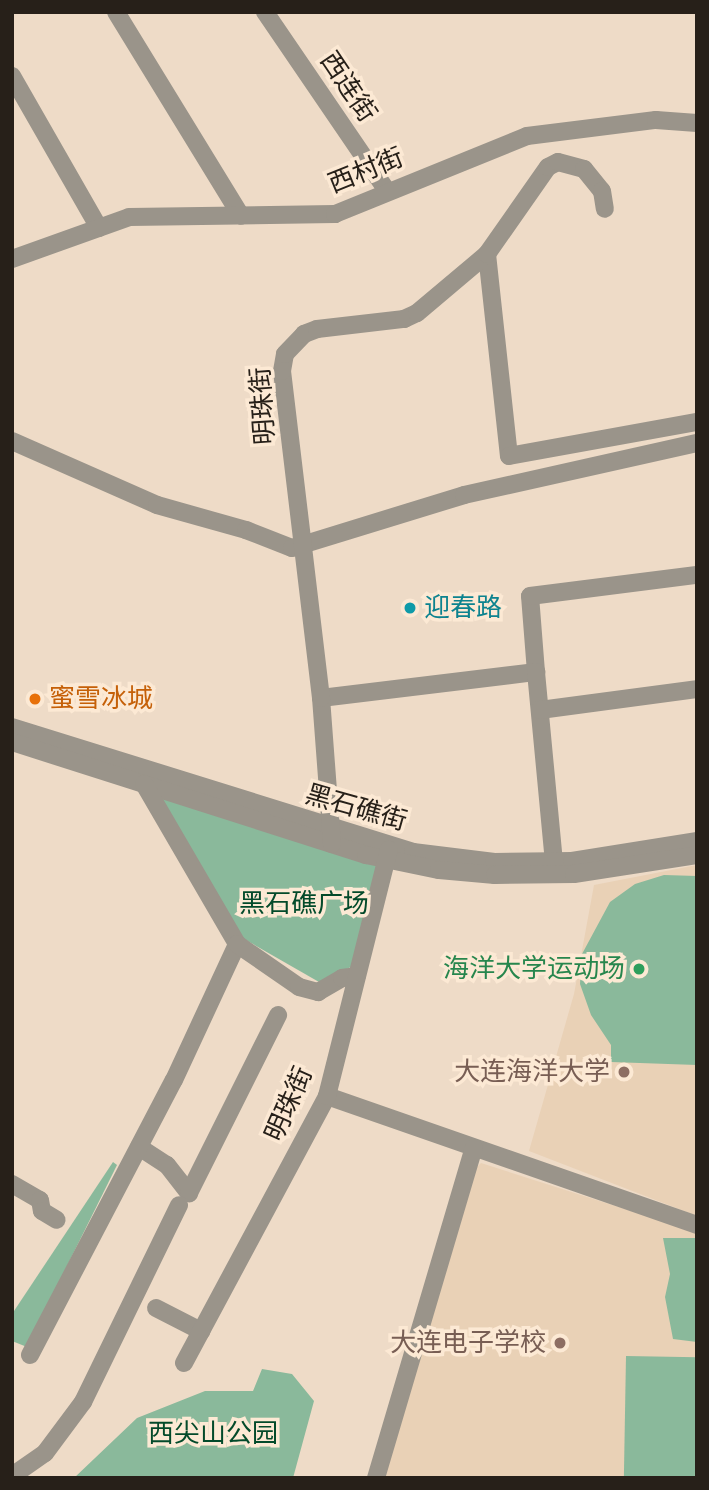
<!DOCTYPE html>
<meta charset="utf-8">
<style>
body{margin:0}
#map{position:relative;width:709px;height:1490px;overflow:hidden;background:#eedbc7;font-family:Cabin,"Noto Sans SC",sans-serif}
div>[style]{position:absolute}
.built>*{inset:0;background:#e9d1b6}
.green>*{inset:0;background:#8ab99b;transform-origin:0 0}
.minor>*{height:18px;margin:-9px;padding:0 9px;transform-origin:9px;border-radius:9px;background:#9a948a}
.dots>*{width:19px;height:19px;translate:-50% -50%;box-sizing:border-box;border:4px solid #fce9d4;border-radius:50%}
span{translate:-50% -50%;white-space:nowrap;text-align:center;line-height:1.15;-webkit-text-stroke:7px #fce9d4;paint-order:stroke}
.street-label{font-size:26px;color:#272019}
.culture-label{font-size:26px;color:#0d838f}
.left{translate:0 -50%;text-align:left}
.food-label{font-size:26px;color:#c56008}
.park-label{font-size:26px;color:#034a2a}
.leisure-label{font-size:26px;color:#27864d}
.right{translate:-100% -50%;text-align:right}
.education-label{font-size:26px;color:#785e54}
.frame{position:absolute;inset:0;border:14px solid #272019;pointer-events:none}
</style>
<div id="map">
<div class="built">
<div style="clip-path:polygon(697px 865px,697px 1216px,529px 1151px,574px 994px,594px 885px)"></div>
<div style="clip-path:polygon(481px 1163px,697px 1232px,697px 1478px,383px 1478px,473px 1171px)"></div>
</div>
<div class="green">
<div style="clip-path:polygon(151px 790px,379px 863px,353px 966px,319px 982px,239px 936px)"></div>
<div style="clip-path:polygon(664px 875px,697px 876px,697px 1065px,611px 1062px,611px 1045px,591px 1015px,580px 984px,582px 954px,610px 902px,635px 884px)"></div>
<div style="clip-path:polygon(113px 1162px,117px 1165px,27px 1347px,12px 1341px,12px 1314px)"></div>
<div style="clip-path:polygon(663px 1238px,697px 1238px,697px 1342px,673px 1339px,665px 1297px,670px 1274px)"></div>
<div style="left:626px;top:1356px;width:71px;height:122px;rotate:1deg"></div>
<div style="clip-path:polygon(262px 1369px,292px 1374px,314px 1401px,293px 1478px,74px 1478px,137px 1418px,205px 1391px,253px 1391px)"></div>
</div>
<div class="minor">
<div style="left:116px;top:12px;width:239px;rotate:58.5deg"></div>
<div style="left:265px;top:12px;width:217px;rotate:55.7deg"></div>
<div style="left:12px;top:76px;width:175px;rotate:60.2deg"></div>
<div style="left:487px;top:254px;width:203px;rotate:83.8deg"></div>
<div style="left:509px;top:456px;width:191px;rotate:-10.3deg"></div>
<div style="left:12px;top:259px;width:124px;rotate:-19.7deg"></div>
<div style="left:129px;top:217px;width:206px;rotate:-0.8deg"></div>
<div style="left:335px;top:214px;width:207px;rotate:-22.1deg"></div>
<div style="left:527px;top:136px;width:130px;rotate:-7.1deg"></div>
<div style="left:656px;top:120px;width:41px;rotate:4.2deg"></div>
<div style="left:12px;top:441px;width:158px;rotate:23.8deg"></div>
<div style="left:157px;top:505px;width:92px;rotate:15.7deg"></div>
<div style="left:246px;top:530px;width:49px;rotate:21.4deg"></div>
<div style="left:292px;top:548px;width:180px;rotate:-17.1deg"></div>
<div style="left:464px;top:495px;width:239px;rotate:-12.6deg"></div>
<div style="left:536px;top:672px;width:76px;rotate:-94.5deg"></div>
<div style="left:530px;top:596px;width:168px;rotate:-7.2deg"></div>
<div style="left:321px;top:698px;width:217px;rotate:-6.9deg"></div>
<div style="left:536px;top:672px;width:201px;rotate:84.6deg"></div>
<div style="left:540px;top:710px;width:158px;rotate:-7.6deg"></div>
<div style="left:12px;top:727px;width:420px;rotate:17.3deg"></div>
<div style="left:413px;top:852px;width:82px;rotate:7deg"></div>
<div style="left:494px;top:862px;width:78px;rotate:-0.7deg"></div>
<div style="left:572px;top:861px;width:127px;rotate:-9.1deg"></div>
<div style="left:12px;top:742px;width:372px;rotate:17.7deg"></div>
<div style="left:366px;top:855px;width:75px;rotate:11.6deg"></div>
<div style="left:439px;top:870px;width:56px;rotate:5.1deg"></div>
<div style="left:495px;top:875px;width:79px;rotate:-0.7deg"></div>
<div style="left:574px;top:874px;width:124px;rotate:-8.8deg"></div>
<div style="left:144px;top:784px;width:185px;rotate:59.8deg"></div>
<div style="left:332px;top:844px;width:146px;rotate:-94.3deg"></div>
<div style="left:321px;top:698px;width:329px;rotate:-96.8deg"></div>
<div style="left:282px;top:371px;width:17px;rotate:-80deg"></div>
<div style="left:285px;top:354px;width:28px;rotate:-46deg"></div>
<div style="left:304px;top:334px;width:14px;rotate:-21deg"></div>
<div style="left:317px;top:329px;width:88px;rotate:-6.6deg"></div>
<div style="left:404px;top:319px;width:14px;rotate:-25deg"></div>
<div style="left:417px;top:313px;width:92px;rotate:-40.1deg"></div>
<div style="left:487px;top:254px;width:106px;rotate:-55deg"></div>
<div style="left:548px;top:167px;width:11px;rotate:-27deg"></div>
<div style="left:558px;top:162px;width:27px;rotate:15deg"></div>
<div style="left:584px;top:169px;width:28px;rotate:51deg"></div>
<div style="left:602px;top:191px;width:18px;rotate:81deg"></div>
<div style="left:327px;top:1096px;width:392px;rotate:19.2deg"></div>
<div style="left:139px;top:1147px;width:33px;rotate:33deg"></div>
<div style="left:167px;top:1165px;width:36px;rotate:52deg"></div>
<div style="left:189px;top:1193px;width:199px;rotate:-63.4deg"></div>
<div style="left:12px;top:1184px;width:32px;rotate:30deg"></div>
<div style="left:40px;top:1200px;width:11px;rotate:80deg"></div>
<div style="left:42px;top:1211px;width:17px;rotate:31deg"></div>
<div style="left:156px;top:1308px;width:51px;rotate:27.1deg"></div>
<div style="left:30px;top:1355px;width:310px;rotate:-62.4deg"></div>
<div style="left:174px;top:1080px;width:150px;rotate:-65.1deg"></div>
<div style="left:237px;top:944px;width:75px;rotate:34.7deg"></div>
<div style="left:299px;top:987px;width:20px;rotate:15deg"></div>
<div style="left:318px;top:992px;width:28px;rotate:-30deg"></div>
<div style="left:342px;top:978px;width:15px;rotate:-8deg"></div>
<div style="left:184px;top:1363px;width:303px;rotate:-61.8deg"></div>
<div style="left:327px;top:1096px;width:254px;rotate:-75.9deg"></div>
<div style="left:12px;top:1476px;width:40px;rotate:-34.9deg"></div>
<div style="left:45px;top:1453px;width:64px;rotate:-53.3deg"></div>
<div style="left:83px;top:1402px;width:219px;rotate:-64deg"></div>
<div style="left:376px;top:1478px;width:344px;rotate:-73.5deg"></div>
</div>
<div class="dots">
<div style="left:410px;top:608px;background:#0f9aa8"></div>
<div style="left:35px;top:699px;background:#e8710a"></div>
<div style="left:639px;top:969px;background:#2e9e5b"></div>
<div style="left:624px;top:1072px;background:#8d6e63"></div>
<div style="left:560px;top:1343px;background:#8d6e63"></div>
</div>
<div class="street-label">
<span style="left:348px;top:87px;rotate:56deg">西连街</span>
<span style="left:366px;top:171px;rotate:-22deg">西村街</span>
<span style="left:263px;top:406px;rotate:-94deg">明珠街</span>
<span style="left:356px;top:808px;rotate:16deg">黑石礁街</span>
<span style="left:289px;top:1104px;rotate:-66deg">明珠街</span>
</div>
<div class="culture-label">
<span class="left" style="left:424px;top:608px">迎春路</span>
</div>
<div class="food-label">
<span class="left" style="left:49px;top:699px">蜜雪冰城</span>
</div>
<div class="park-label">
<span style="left:304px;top:904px">黑石礁广场</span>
<span style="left:213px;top:1434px">西尖山公园</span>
</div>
<div class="leisure-label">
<span class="right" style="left:625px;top:969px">海洋大学运动场</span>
</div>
<div class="education-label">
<span class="right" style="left:610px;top:1072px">大连海洋大学</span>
<span class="right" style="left:546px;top:1343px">大连电子学校</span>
</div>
<div class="frame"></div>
</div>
